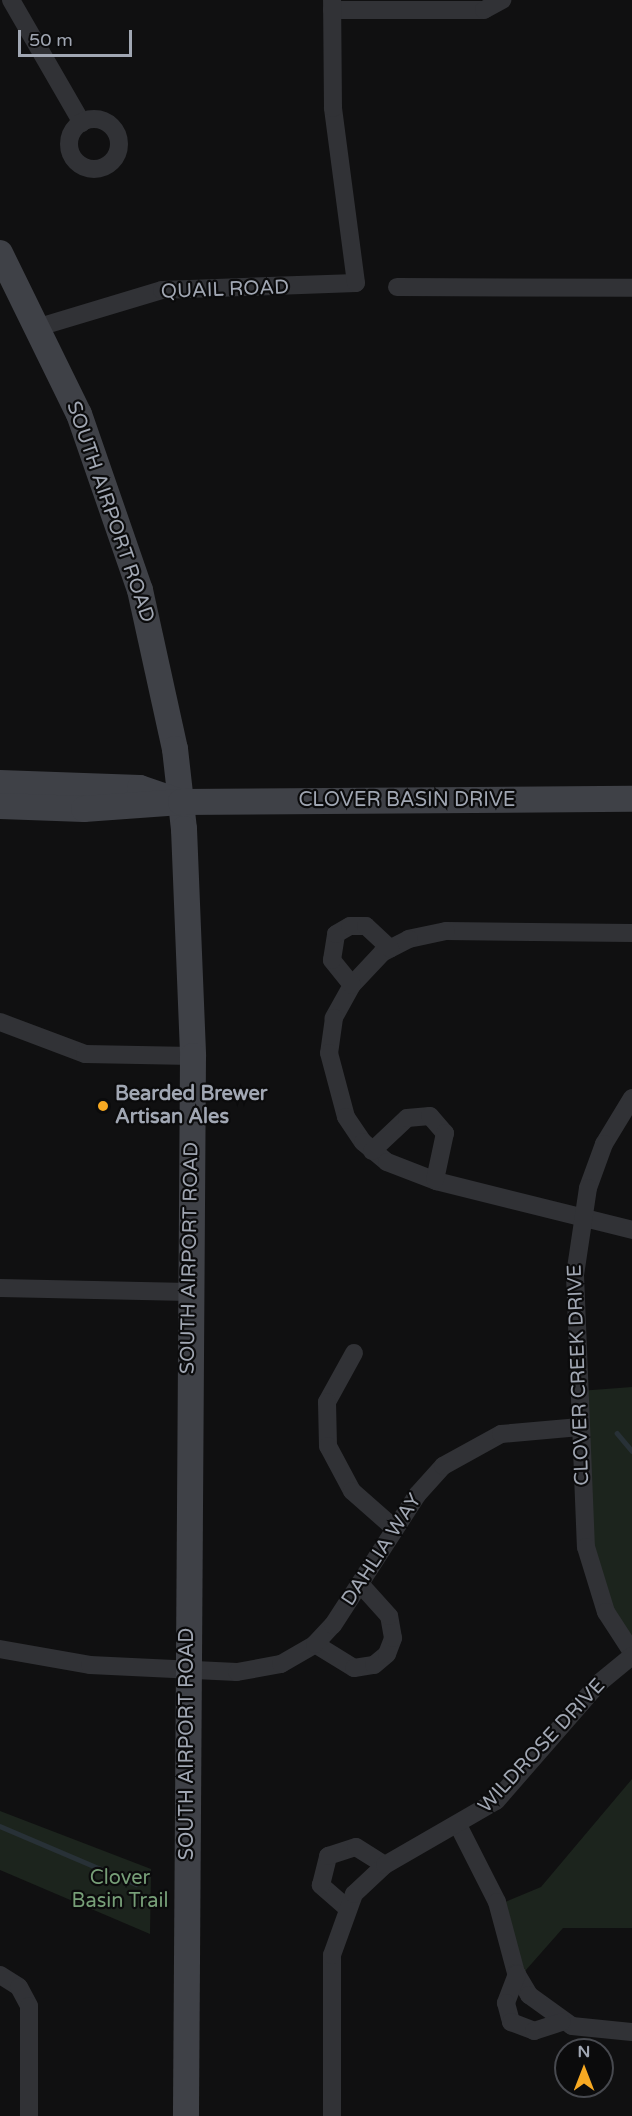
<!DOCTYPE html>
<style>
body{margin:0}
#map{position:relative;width:632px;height:2116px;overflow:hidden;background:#101011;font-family:"Varela Round",sans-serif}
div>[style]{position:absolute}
.green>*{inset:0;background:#1c241d}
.stream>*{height:4.5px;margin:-2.25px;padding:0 2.25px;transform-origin:2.25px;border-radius:2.25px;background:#283137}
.street>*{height:18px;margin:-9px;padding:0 9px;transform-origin:9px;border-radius:9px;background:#313236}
.street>.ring{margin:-9px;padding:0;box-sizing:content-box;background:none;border:18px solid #313236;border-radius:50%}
.secondary>*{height:26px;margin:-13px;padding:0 13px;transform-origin:13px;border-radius:13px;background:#3f4147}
.dots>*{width:16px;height:16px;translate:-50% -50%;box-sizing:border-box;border:3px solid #0b0b0c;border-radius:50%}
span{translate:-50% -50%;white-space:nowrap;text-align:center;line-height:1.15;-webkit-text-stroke:4.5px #0b0b0c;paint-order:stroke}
.street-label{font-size:20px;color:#a1a7b3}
.poi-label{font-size:20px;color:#a1a7b3;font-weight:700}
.left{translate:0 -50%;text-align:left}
.park-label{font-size:20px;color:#779f78}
.north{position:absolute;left:554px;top:2038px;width:60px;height:60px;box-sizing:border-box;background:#0b0b0c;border:2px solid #47494f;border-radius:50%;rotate:0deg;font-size:16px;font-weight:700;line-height:24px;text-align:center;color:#a1a7b3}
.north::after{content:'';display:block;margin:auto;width:21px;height:27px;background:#f7a922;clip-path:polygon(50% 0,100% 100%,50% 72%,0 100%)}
.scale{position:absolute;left:18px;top:30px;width:114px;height:27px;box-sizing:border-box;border:3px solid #a1a7b3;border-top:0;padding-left:8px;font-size:18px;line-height:21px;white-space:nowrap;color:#a1a7b3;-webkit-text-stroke:4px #0b0b0c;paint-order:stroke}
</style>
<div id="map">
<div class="green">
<div style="clip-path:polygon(632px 1387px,632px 1652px,598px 1595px,579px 1391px)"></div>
<div style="clip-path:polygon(632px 1779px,632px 1928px,563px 1928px,518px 1979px,498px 1905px,541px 1887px)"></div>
<div style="clip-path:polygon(0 1811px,151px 1869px,150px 1934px,0 1870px)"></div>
</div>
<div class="stream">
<div style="left:617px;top:1433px;width:23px;rotate:50deg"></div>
<div style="left:0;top:1826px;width:148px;rotate:23.1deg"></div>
</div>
<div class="street">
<div style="left:11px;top:0;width:142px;rotate:60deg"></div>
<div style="left:332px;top:10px;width:152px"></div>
<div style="left:484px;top:10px;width:21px;rotate:-29deg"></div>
<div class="ring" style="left:69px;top:119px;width:32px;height:32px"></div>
<div style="left:397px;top:287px;width:235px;rotate:0.2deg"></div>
<div style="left:39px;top:327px;width:128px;rotate:-16.7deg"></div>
<div style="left:162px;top:290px;width:194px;rotate:-2.1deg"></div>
<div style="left:356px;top:283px;width:177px;rotate:-97.5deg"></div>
<div style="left:333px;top:108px;width:108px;rotate:-90.5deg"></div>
<div style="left:632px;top:933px;width:186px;rotate:-179.4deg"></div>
<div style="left:446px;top:931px;width:38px;rotate:168deg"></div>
<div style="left:409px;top:939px;width:30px;rotate:153deg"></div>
<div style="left:382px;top:953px;width:44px;rotate:133.2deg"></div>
<div style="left:352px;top:985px;width:38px;rotate:119deg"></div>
<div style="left:334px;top:1018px;width:35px;rotate:98deg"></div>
<div style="left:329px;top:1053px;width:66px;rotate:75.1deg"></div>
<div style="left:346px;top:1117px;width:30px;rotate:56deg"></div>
<div style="left:363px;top:1142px;width:31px;rotate:40deg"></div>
<div style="left:387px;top:1162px;width:53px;rotate:21.2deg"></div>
<div style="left:436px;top:1181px;width:202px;rotate:14deg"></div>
<div style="left:352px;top:985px;width:32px;rotate:-129deg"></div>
<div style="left:332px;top:960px;width:26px;rotate:-81deg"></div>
<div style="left:336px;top:934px;width:16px;rotate:-30deg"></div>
<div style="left:350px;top:926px;width:16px"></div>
<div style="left:366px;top:926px;width:33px;rotate:43deg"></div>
<div style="left:0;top:1022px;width:91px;rotate:20.6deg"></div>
<div style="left:85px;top:1054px;width:108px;rotate:1.1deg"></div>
<div style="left:632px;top:1098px;width:54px;rotate:121.3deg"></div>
<div style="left:604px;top:1144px;width:47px;rotate:110deg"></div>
<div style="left:588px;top:1188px;width:88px;rotate:98.5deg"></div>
<div style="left:575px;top:1275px;width:272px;rotate:87.7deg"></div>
<div style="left:586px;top:1547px;width:68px;rotate:72.9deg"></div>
<div style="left:606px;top:1612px;width:48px;rotate:57deg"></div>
<div style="left:372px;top:1151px;width:48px;rotate:-43.3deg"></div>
<div style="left:407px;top:1118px;width:23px;rotate:-5deg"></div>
<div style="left:430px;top:1116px;width:23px;rotate:49deg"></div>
<div style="left:445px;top:1133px;width:48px;rotate:102deg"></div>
<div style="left:0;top:1288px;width:189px;rotate:1.2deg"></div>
<div style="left:354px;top:1353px;width:56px;rotate:118.9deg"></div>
<div style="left:327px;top:1402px;width:44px;rotate:88.7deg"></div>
<div style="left:328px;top:1446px;width:51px;rotate:61.9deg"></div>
<div style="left:352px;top:1491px;width:56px;rotate:41.4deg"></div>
<div style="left:315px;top:1644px;width:46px;rotate:31.6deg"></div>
<div style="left:354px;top:1668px;width:20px;rotate:-9deg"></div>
<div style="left:374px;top:1665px;width:17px;rotate:-40deg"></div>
<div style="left:387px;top:1654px;width:17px;rotate:-69deg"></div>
<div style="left:393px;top:1638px;width:22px;rotate:-100deg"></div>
<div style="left:389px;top:1616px;width:42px;rotate:-132.1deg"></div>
<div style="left:0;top:1649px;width:91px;rotate:10.1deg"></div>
<div style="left:90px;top:1665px;width:147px;rotate:2.7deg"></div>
<div style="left:237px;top:1672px;width:45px;rotate:-10.3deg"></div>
<div style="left:281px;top:1664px;width:39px;rotate:-30deg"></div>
<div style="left:315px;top:1644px;width:26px;rotate:-47deg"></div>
<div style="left:333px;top:1625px;width:155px;rotate:-57.1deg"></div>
<div style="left:417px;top:1495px;width:39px;rotate:-48deg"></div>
<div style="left:443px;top:1466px;width:66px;rotate:-28.9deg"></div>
<div style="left:501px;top:1434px;width:79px;rotate:-5.1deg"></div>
<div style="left:459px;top:1827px;width:84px;rotate:63.1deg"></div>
<div style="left:497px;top:1902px;width:73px;rotate:75deg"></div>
<div style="left:516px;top:1973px;width:26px;rotate:59deg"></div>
<div style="left:529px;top:1995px;width:53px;rotate:35.8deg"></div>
<div style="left:572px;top:2026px;width:60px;rotate:5.7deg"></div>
<div style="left:347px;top:1908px;width:35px;rotate:-139deg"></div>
<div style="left:321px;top:1885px;width:30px;rotate:-76deg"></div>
<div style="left:328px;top:1856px;width:29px;rotate:-18deg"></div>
<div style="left:356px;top:1847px;width:34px;rotate:32deg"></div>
<div style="left:517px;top:1974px;width:31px;rotate:111deg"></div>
<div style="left:506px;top:2003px;width:20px;rotate:75deg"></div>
<div style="left:511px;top:2022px;width:25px;rotate:21deg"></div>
<div style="left:534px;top:2031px;width:29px;rotate:-18deg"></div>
<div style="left:0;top:1975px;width:22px;rotate:32deg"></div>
<div style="left:19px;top:1987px;width:21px;rotate:62deg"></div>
<div style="left:29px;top:2006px;width:110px;rotate:90deg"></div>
<div style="left:332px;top:2116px;width:161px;rotate:-90deg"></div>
<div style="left:332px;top:1955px;width:65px;rotate:-70.2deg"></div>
<div style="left:354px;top:1894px;width:42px;rotate:-43.1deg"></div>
<div style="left:385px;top:1865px;width:128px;rotate:-30deg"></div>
<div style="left:496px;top:1801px;width:157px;rotate:-48.9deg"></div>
<div style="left:599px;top:1683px;width:43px;rotate:-39.3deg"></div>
</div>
<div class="secondary">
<div style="left:0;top:253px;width:179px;rotate:63.9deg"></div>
<div style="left:79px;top:414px;width:186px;rotate:70.9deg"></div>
<div style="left:140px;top:590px;width:163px;rotate:77.6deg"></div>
<div style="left:175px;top:749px;width:81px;rotate:83.6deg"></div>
<div style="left:184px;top:829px;width:227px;rotate:87.7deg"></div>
<div style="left:193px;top:1056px;width:1060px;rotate:90.38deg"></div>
<div style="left:0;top:783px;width:140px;rotate:2deg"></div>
<div style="left:140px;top:788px;width:37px;rotate:19deg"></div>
<div style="left:0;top:806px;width:84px;rotate:2deg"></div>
<div style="left:84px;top:809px;width:97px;rotate:-4.1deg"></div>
<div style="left:181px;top:802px;width:451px;rotate:-0.4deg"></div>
</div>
<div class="dots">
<div style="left:103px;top:1106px;background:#f7a922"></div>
</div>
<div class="street-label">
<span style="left:225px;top:290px;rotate:-2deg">QUAIL ROAD</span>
<span style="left:110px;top:512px;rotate:71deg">SOUTH AIRPORT ROAD</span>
<span style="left:407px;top:800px">CLOVER BASIN DRIVE</span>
<span style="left:190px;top:1258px;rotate:-89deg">SOUTH AIRPORT ROAD</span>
<span style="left:579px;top:1375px;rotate:-92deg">CLOVER CREEK DRIVE</span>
<span style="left:382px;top:1550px;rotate:-57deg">DAHLIA WAY</span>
<span style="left:187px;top:1744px;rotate:-90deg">SOUTH AIRPORT ROAD</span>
<span style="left:542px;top:1746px;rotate:-47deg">WILDROSE DRIVE</span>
</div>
<div class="poi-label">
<span class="left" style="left:115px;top:1106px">Bearded Brewer<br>Artisan Ales</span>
</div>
<div class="park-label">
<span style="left:120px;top:1890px">Clover<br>Basin Trail</span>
</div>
<div class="north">N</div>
<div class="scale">50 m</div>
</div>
